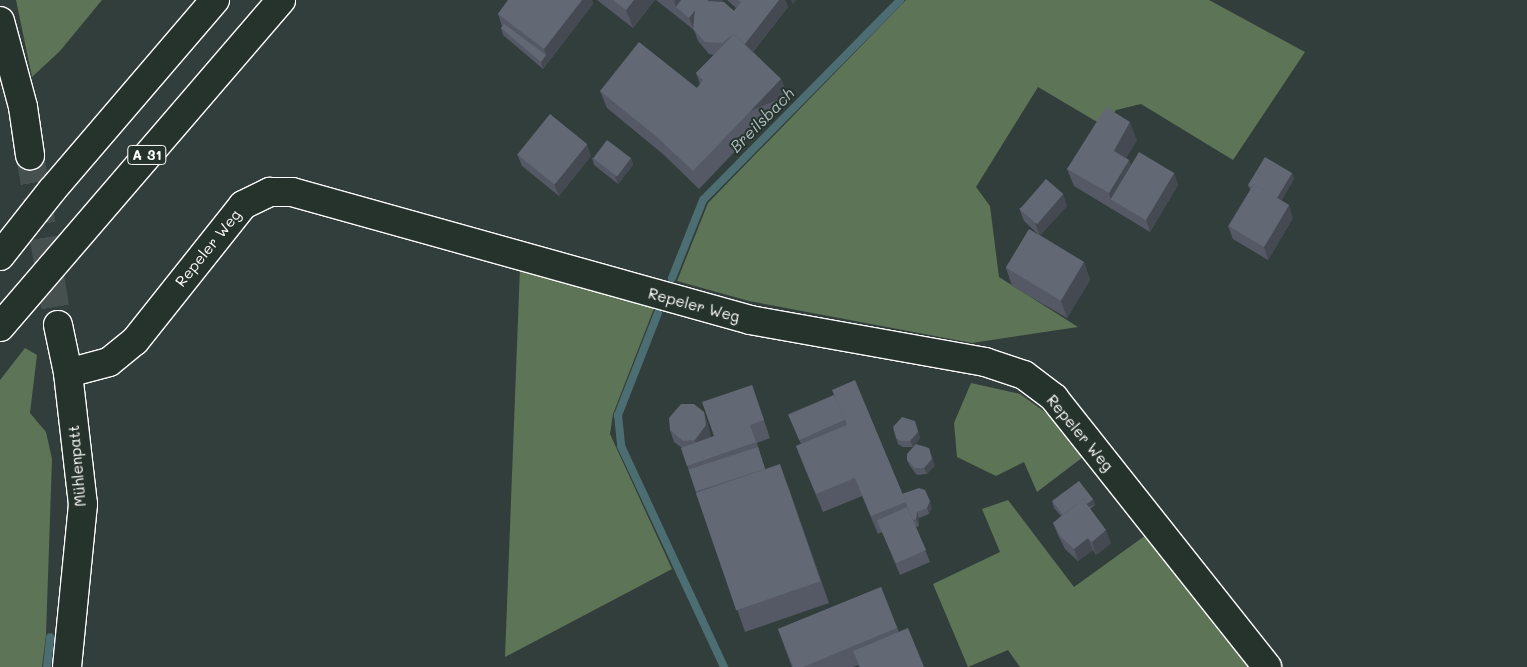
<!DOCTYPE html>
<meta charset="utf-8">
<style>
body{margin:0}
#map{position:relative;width:1527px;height:667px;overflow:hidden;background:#323e3b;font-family:Mali,sans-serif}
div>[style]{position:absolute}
.green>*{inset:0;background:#5d7457}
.stream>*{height:8px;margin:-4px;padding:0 4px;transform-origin:4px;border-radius:4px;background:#4c6e73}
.minor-tunnel>*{height:28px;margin-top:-14px;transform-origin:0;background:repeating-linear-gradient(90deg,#46514f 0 28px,transparent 0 42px)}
.roads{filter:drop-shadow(1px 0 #fff) drop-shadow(-1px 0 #fff) drop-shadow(0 1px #fff) drop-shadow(0 -1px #fff)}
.minor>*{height:28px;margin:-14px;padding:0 14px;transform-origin:14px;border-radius:14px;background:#26332d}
.highway>*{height:28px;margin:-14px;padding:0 14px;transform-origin:14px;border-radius:14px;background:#26332d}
.wall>*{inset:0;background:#555965}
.shaded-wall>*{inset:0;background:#454952;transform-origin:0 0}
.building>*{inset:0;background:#636875;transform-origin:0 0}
span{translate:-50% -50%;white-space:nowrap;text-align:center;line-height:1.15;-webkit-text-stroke:4px #26332d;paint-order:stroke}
.shield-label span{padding:1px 4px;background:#26332d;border:1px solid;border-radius:4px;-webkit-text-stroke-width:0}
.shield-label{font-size:14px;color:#fff;font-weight:700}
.street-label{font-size:15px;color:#fff}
.water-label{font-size:16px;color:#aebec0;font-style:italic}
</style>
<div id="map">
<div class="green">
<div style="clip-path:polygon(16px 0,102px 0,60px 51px,32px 77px)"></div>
<div style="clip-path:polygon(906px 0,1209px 0,1305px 52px,1233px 160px,1141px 104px,1116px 110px,1104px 126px,1038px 87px,976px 187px,990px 206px,999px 277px,1078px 327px,972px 343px,749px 301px,677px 281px,708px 203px)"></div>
<div style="clip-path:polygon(520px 267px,655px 306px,613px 414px,610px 434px,672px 569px,505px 657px)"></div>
<div style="clip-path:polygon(25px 348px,37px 355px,30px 413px,46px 432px,52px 459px,46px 635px,42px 667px,0 667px,0 380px)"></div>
<div style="clip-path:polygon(971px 383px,1020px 394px,1052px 417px,1083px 457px,1037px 492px,1024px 462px,996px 476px,957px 457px,954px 423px)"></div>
<div style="clip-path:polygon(1008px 500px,1074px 587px,1146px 535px,1250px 667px,1020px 667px,1008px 650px,968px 667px,933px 584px,1000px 552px,982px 509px)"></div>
</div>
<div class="stream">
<div style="left:672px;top:278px;width:84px;rotate:-68.3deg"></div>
<div style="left:703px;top:200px;width:281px;rotate:-45.4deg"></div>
<div style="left:658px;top:313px;width:110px;rotate:111.4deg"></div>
<div style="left:618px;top:415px;width:31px;rotate:84deg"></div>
<div style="left:621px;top:446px;width:244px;rotate:65deg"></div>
<div style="left:47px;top:667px;width:30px;rotate:-84deg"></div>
</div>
<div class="minor-tunnel">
<div style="left:30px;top:155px;width:172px;rotate:80.6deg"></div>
</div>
<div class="roads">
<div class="minor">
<div style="left:0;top:21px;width:89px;rotate:75deg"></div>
<div style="left:23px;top:107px;width:49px;rotate:81.7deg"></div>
<div style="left:58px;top:325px;width:49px;rotate:78.2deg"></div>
<div style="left:68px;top:373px;width:132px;rotate:83.5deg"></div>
<div style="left:83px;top:504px;width:164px;rotate:95.6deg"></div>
<div style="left:68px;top:373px;width:42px;rotate:-15deg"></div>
<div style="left:109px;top:362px;width:33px;rotate:-39deg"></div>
<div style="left:135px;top:341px;width:174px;rotate:-51.5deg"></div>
<div style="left:243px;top:205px;width:30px;rotate:-26deg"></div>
<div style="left:270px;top:192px;width:22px"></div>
<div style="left:292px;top:192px;width:476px;rotate:15.6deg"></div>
<div style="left:750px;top:320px;width:239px;rotate:10.1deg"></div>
<div style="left:985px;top:362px;width:41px;rotate:18.4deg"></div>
<div style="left:1024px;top:375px;width:38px;rotate:37deg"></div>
<div style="left:1054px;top:398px;width:343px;rotate:51.6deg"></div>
</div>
<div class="highway">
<div style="left:0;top:256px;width:85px;rotate:-51.7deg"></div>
<div style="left:53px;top:189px;width:249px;rotate:-49.4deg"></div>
<div style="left:0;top:327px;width:431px;rotate:-49.3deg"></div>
</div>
</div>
<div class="wall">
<div style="clip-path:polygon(508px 0,592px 0,593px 4px,543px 69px,503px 35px,501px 28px,502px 26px,498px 14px)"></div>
<div style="clip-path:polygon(597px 0,655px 0,633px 28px)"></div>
<div style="clip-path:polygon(656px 0,723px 0,722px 2px,734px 11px,736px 8px,727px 0,785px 0,788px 7px,753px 52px,781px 79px,788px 96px,699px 189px,664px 155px,607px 108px,600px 91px,697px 88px,700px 84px,696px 73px,714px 55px,709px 54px,698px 41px,694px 30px)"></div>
<div style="clip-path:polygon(1137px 140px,1126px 158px,1129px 160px,1131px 165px,1174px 173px,1178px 185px,1150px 232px,1074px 186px,1067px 169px)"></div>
<div style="clip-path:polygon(517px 154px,591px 156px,559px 196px,522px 166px)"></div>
<div style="clip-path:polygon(592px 158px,631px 158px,633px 165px,618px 184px,594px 165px)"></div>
<div style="clip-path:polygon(1292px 173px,1294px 179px,1281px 201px,1293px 218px,1268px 260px,1233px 239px,1228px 226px,1250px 190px,1248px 185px)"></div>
<div style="clip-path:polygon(1067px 206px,1040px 235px,1084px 262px,1090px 280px,1067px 318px,1012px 286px,1006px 268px,1039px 235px,1024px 221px,1019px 208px)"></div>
<div style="clip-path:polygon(752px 385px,770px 438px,757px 443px,765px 469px,788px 486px,829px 603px,745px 632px,681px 448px,682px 448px,674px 442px,670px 430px,704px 412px,708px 425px,711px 438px,714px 436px)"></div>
<div style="clip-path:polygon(834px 395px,902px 494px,932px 508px,929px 514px,919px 518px,919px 526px,916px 527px,930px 562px,900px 575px,882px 532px,878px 534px,862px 496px,823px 512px,803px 464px,796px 446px,801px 444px,788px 414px)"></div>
<div style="clip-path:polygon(917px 427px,920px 438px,913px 447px,903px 447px,898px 444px,896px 438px)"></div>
<div style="clip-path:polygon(907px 460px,935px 465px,927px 474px,917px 475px,910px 466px)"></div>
<div style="clip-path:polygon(1093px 499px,1095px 505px,1090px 509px,1111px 543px,1096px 555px,1093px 550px,1078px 561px,1065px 549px,1058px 535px,1053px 523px,1061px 516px,1054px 508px,1052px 501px)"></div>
<div style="clip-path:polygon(881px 587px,899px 632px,860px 667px,859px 667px,858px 665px,853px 667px,792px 667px,778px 629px)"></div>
</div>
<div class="shaded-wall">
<div style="clip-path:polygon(582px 0,592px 0,593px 4px,543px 69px,541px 62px,546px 55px,544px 49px)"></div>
<div style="clip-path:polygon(634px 0,655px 0,633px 28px,626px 10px)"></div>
<div style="clip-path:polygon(675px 0,695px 0,676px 7px,674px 1px)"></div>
<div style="clip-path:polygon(708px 0,723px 0,712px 13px,707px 1px)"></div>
<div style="clip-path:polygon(779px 0,785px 0,788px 7px,748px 58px,743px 46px)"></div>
<div style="clip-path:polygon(791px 0,796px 0,793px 4px)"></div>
<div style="clip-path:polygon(695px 10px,694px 30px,689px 18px)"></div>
<div style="left:781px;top:79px;width:18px;height:127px;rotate:68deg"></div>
<div style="clip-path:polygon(1130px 122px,1137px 140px,1120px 169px,1114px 151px)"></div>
<div style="clip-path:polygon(587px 144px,591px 156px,559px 196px,554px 184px)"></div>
<div style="clip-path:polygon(631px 158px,633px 165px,618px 184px,615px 177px)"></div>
<div style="clip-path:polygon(1129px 160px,1136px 178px,1111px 199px,1109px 193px)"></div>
<div style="clip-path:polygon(1174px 173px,1178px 185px,1150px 232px,1146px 219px)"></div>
<div style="clip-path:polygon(1292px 173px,1294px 179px,1277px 208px,1275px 201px)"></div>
<div style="clip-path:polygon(1063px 194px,1067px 206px,1040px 236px,1035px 223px)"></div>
<div style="clip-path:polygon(1289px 205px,1293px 218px,1268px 260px,1264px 247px)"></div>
<div style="clip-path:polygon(1084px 262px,1090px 280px,1067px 318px,1061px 301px)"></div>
<div style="clip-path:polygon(704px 412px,708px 425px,711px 438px,699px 452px,695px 440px)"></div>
<div style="clip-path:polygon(915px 421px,920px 438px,913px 447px,910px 441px)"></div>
<div style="clip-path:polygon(929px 448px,935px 465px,927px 474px,924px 468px)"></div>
<div style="clip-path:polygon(780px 464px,788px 486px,829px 603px,821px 581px)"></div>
<div style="left:1093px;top:499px;width:6px;height:33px;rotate:72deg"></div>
<div style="clip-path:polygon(930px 501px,932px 508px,929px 514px,927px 508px)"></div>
<div style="clip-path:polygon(917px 512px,919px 518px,919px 526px,916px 519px)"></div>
<div style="clip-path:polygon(1106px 530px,1111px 543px,1096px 555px,1092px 542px)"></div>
<div style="clip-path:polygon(1088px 538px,1093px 550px,1078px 561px,1074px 549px)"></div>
</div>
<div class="building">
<div style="clip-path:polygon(508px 0,582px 0,544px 49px,498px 14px)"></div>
<div style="clip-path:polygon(613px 0,634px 0,626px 10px)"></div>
<div style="clip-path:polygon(681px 0,708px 0,707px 1px,724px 2px,734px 11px,741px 2px,738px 0,779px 0,745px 44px,734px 34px,722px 43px,705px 42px,693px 29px,695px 10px,689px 18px,676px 7px)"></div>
<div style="clip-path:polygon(504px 24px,546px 55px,541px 62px,501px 28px)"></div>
<div style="clip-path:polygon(734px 34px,781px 79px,693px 171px,657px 137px,600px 91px,639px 42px,697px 88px,703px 80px,696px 73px)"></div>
<div style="clip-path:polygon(1106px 107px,1130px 122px,1114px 151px,1129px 160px,1109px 193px,1067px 169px)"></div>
<div style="left:550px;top:114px;width:48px;height:52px;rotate:39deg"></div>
<div style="left:607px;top:140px;width:30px;height:23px;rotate:37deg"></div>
<div style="left:1139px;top:152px;width:41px;height:55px;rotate:31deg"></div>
<div style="clip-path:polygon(1265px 157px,1292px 173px,1277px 198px,1254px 184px,1251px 187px,1248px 185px)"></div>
<div style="left:1046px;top:179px;width:23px;height:40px;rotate:41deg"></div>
<div style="left:1254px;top:184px;width:41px;height:49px;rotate:31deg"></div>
<div style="left:1029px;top:229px;width:64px;height:45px;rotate:31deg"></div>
<div style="clip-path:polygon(855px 380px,906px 502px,871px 516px,855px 478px,816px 494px,796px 446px,847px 425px,832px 390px)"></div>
<div style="clip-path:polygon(752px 385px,764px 420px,750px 425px,756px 442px,687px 466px,681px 448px,714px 436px,702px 402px)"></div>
<div style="left:834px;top:395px;width:27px;height:50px;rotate:66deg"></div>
<div style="clip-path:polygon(681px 404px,694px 404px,704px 412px,706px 425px,695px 440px,683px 441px,670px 430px,669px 418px)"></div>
<div style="clip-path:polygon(902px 417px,915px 421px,918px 432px,910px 441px,901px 441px,896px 438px,893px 427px)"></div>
<div style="clip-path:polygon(916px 444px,929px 448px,932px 459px,924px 468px,915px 468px,907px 460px,907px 454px)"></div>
<div style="left:758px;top:447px;width:23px;height:73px;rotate:72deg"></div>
<div style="left:780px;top:464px;width:124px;height:89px;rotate:71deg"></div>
<div style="clip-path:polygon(1079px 481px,1093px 499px,1087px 504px,1083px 499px,1063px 515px,1052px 501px)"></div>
<div style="clip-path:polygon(919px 488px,925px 490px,930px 501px,927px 508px,917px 512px,916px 519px,913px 520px,902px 494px)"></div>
<div style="clip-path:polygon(1083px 499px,1106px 530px,1092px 542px,1088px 538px,1074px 549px,1061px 537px,1053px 523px)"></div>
<div style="left:907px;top:507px;width:47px;height:33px;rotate:66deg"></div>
<div style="clip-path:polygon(881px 587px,897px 628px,803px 667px,793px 667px,778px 629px)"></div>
<div style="clip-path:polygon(908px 628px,924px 667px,860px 667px,853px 651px)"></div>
</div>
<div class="shield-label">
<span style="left:147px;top:155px">A 31</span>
</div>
<div class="street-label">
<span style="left:208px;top:248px;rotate:-51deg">Repeler Weg</span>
<span style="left:694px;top:305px;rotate:15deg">Repeler Weg</span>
<span style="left:1080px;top:433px;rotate:50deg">Repeler Weg</span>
<span style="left:77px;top:466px;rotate:-95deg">Mühlenpatt</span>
</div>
<div class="water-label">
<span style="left:762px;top:120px;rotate:-45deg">Breilsbach</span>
</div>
</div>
